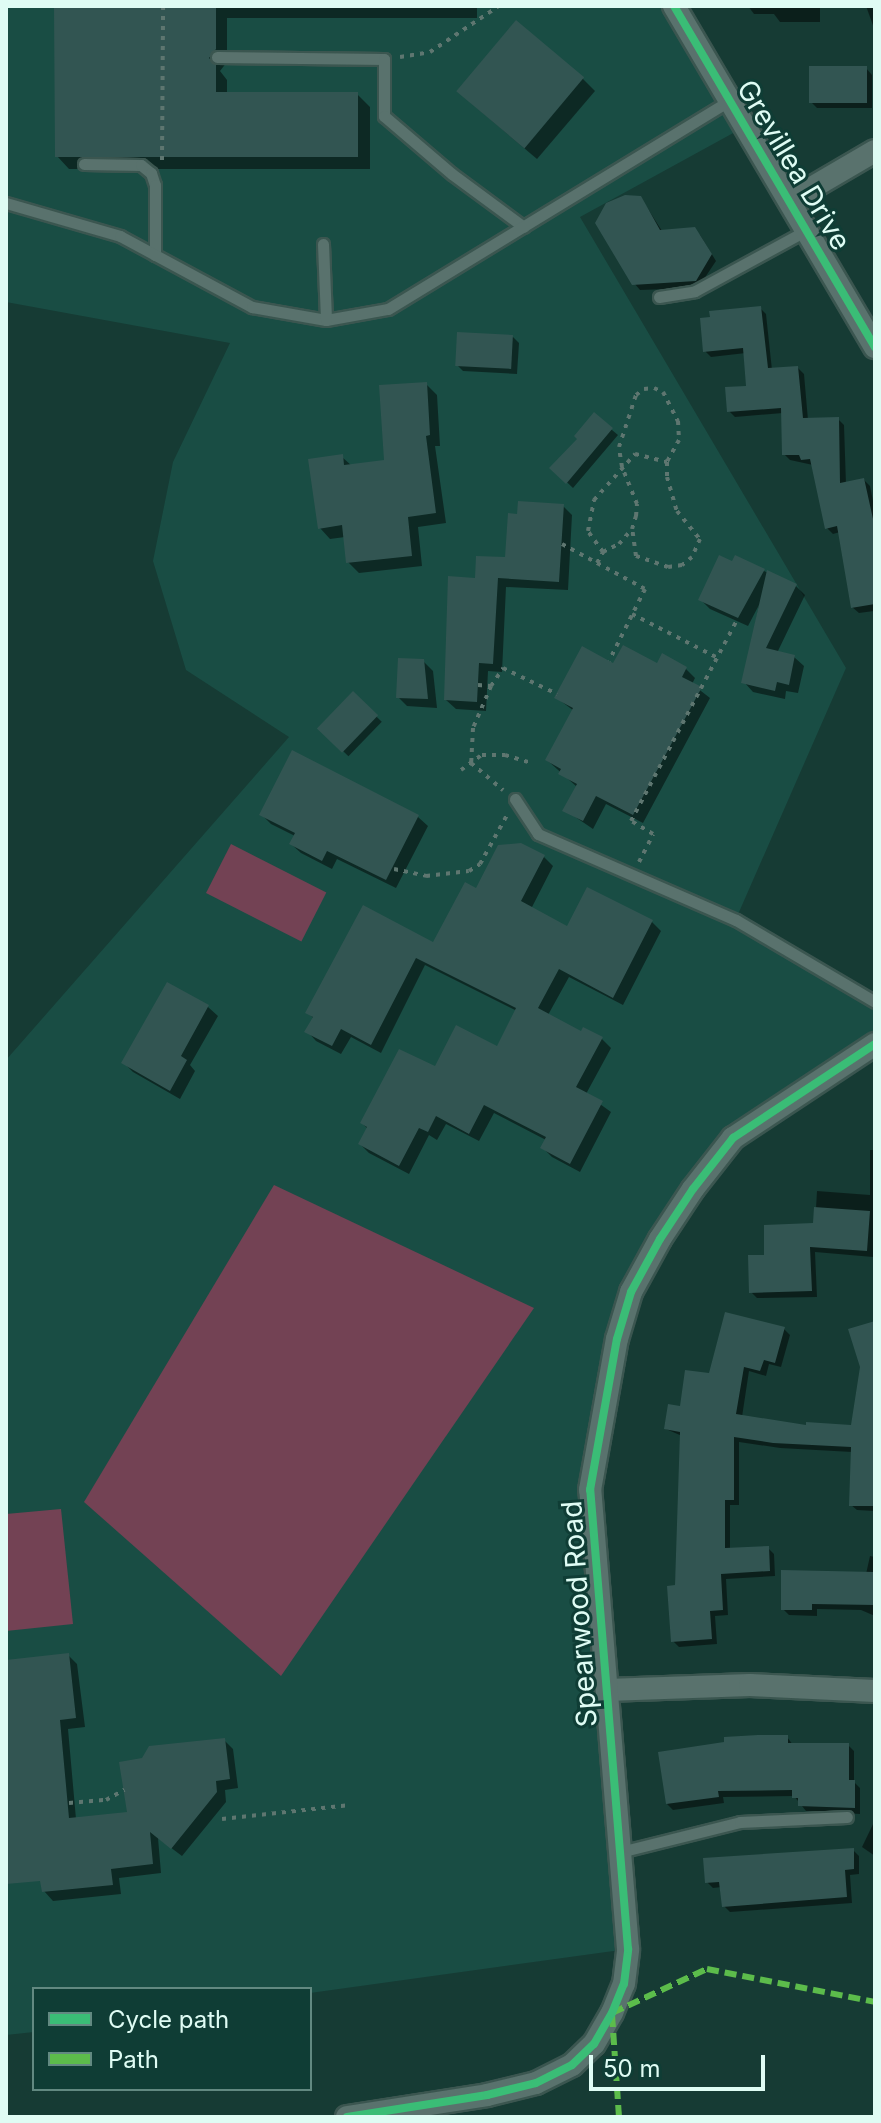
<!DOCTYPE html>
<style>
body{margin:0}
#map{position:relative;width:881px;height:2123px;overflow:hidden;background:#163b34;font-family:Inter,sans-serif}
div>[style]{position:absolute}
.built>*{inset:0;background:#194d44}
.green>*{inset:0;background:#734254;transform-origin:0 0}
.shadow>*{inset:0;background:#0007;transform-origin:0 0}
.building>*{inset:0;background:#325552;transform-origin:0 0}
.path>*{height:4px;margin-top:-2px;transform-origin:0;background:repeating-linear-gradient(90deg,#5e7670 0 4px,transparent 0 10px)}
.roads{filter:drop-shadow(2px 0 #3b5650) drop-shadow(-2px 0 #3b5650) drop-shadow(0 2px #3b5650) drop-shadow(0 -2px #3b5650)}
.lane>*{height:11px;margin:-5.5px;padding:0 5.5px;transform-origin:5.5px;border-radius:5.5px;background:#59726d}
.street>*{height:22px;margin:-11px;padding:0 11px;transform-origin:11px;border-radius:11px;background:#59726d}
.quiet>*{height:6px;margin-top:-3px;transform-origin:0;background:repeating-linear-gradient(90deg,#5cbc4b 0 12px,transparent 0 18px)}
.cycleway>*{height:8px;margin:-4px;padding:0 4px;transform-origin:4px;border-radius:4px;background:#3abd76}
span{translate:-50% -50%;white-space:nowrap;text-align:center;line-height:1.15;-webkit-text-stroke:6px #0f3d35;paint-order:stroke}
.street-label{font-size:28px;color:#dffcf4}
.frame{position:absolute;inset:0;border:8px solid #dffcf4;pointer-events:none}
.legend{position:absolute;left:32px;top:1987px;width:280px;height:104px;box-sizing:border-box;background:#0f3d35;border:2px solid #628981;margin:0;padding:10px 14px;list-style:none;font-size:24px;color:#dffcf4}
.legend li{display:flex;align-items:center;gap:16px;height:40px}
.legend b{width:40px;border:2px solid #628981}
.scale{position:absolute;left:589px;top:2055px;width:176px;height:36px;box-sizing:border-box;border:4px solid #dffcf4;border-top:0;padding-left:10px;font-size:24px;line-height:28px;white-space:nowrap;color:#dffcf4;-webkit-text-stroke:6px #0f3d35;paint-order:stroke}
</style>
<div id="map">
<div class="built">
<div style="clip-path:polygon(6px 6px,674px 6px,746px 126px,580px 217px,846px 668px,736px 919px,875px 1002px,875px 1044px,733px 1138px,631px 1292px,590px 1490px,628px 1949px,310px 1993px,310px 1989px,34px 1989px,34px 2032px,6px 2035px,6px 1060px,289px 737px,186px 670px,153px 561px,173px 462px,230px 343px,6px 302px)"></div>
</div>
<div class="green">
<div style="left:231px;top:844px;width:107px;height:55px;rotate:27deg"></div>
<div style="clip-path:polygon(274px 1185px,534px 1308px,281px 1676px,84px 1502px)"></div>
<div style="clip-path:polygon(61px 1509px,73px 1624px,6px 1631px,6px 1514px)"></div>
</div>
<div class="shadow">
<div style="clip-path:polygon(56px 6px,477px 6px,477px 18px,227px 18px,227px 62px,220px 71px,227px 80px,227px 94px,357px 94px,370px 107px,370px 169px,69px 169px,57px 156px)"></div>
<div style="clip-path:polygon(748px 6px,820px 6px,820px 22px,780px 22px,774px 14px,754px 14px)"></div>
<div style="clip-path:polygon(866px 6px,875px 6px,875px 31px)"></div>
<div style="clip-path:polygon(866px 68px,872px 75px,872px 108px,817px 108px,811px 102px)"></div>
<div style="clip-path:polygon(582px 78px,595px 91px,537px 159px,471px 103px)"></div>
<div style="clip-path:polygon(641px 198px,662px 231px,694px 229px,700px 235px,716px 261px,698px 288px,640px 290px,634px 283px)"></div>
<div style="clip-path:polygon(760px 308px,766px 314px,772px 370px,798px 368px,804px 374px,808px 420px,838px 419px,844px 425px,846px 484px,864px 480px,870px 486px,875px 511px,875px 635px,874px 611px,859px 613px,852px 607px,840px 532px,833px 534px,827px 528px,813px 465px,790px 460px,784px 454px,783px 413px,735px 417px,729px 411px,749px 388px,746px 353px,711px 357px,705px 351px)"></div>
<div style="clip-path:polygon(513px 337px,519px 343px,517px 374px,463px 371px,457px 365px)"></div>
<div style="clip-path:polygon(426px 384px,437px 395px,440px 446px,435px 446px,446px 523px,418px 527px,422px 566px,359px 573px,348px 562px,345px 537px,330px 539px,320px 528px,342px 457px,352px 466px,386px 462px)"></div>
<div style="clip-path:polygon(594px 415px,618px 435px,573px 488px,552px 468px,580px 440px)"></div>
<div style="clip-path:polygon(563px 506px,572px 515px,568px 590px,506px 587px,502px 672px,488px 671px,486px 711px,456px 709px,446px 700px,477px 580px,507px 559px)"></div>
<div style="clip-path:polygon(733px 564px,764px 571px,796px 586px,805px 595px,777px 653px,794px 657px,804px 666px,798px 693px,786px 691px,785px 699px,753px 692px,744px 682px,759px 605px,748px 626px,710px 609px,701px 600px)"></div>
<div style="clip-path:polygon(423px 661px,433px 671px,437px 708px,407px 706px,398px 697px)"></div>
<div style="clip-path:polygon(614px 666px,686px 669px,695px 678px,692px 684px,710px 698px,643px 823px,606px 804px,593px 829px,565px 810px,577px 787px,547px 760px,574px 711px,557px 698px)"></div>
<div style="left:353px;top:694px;width:40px;height:48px;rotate:44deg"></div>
<div style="clip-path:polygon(261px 814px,418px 817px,428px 826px,396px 888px,337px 859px,332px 869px,301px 853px,291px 844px,295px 836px,271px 824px)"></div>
<div style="clip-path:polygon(544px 857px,553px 866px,531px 909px,567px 929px,652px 922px,661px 931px,623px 1005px,569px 977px,548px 1015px,581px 1034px,601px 1038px,611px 1048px,586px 1094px,611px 1112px,580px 1172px,552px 1157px,543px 1148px,546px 1140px,494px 1113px,479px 1141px,446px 1124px,437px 1140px,429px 1135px,409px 1174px,369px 1153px,360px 1144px,368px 1129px,362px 1123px,436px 1069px,498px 1048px,517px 1011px,425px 965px,381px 1053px,351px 1037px,341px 1054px,316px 1041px,307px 1031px,314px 1019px,308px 1012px,433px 944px,477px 890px)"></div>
<div style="clip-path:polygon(168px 984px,208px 1007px,218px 1016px,190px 1065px,195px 1071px,180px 1099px,133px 1072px,124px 1063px)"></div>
<div style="clip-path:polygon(870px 1150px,875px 1150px,873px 1257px,815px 1252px,817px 1297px,757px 1298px,751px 1292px,766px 1257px,815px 1225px,817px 1191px,870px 1195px)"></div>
<div style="clip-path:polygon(784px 1329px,790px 1335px,781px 1367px,769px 1364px,766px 1376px,749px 1371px,742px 1417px,808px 1427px,853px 1427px,875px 1387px,875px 1519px,874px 1511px,857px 1510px,851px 1505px,852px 1452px,780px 1448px,739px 1442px,739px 1505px,730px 1505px,730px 1550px,768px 1548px,774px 1554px,775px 1576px,726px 1579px,728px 1615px,715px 1616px,717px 1644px,679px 1647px,673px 1641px,682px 1436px,666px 1429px,710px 1376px)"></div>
<div style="clip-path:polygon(870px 1556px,875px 1557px,875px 1616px,861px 1610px,817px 1609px,817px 1616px,789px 1615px,783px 1609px,866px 1574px)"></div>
<div style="clip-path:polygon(68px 1655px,77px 1664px,85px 1727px,68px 1729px,76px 1819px,129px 1814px,224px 1740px,233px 1749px,238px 1788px,225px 1790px,226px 1802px,182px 1856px,158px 1838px,161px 1873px,119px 1878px,121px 1894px,53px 1901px,44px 1891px,42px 1875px,6px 1856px,6px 1662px)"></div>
<div style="clip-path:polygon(787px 1737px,793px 1745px,848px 1745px,854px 1751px,854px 1782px,860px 1788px,860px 1814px,806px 1811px,794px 1796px,723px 1797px,724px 1803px,673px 1810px,667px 1804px)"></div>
<div style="clip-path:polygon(875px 1820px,875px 1856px,862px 1847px)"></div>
<div style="clip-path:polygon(853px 1850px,859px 1856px,859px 1874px,850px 1875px,852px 1903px,730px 1912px,724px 1906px,722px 1887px,713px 1888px,707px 1882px)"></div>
</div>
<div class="building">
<div style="clip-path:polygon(54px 6px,216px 6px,216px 49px,209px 58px,216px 65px,216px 92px,358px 92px,358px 157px,55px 157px)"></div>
<div style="left:516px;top:20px;width:89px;height:93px;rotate:40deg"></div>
<div style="left:809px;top:66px;width:58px;height:37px"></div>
<div style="clip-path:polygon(625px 195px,641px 196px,660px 230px,695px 227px,712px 254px,696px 281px,632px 285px,595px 223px,606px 203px)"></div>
<div style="clip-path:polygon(761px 306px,768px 368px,798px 366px,803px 418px,839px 417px,840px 483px,864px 478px,875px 528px,875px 604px,851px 608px,837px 526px,825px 529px,810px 459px,801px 460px,799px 455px,782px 455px,781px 408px,727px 412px,725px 387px,746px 386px,743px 348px,703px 352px,700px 318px,710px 317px,709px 311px)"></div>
<div style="left:457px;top:332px;width:56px;height:34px;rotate:3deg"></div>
<div style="clip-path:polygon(427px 382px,430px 435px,426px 436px,436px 513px,408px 517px,412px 556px,346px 563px,342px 525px,318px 529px,308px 459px,343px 454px,344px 465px,384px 460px,379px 385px)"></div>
<div style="clip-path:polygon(594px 412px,613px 428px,566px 484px,549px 468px,577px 439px,574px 436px)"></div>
<div style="clip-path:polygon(518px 501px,564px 504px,559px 582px,498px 578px,493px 664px,479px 663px,477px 702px,444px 700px,448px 576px,475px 578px,476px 556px,505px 557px,508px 513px,517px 514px)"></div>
<div style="clip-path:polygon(719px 555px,732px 561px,735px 555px,765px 569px,738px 618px,698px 600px)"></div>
<div style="clip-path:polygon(767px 570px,797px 584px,766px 648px,795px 655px,789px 685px,777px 682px,775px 691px,741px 683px)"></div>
<div style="clip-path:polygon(623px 645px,657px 663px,662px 653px,687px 667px,682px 677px,702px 687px,633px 815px,596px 796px,583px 821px,562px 811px,577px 784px,558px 774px,561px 769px,545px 760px,573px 708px,554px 698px,582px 646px,613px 663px)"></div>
<div style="clip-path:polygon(398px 658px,424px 659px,428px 699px,396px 698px)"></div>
<div style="left:353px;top:691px;width:35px;height:52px;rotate:44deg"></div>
<div style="clip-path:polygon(292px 750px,419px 815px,386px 880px,327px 851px,322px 861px,289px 844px,295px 833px,259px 815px)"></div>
<div style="clip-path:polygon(521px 843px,545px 855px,521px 901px,567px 926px,587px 887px,653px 920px,613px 998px,559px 969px,538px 1008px,581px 1031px,583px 1027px,603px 1037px,576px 1087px,603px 1101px,570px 1164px,540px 1148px,546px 1137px,484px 1105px,469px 1134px,436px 1116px,428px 1132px,419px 1128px,399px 1166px,358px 1144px,367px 1127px,360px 1123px,399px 1049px,435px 1066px,456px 1025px,497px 1046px,516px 1008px,416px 958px,371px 1045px,341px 1029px,332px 1046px,304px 1032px,313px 1017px,305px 1013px,363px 905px,433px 942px,465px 882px,476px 888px,498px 845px)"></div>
<div style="clip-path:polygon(167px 982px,209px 1005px,181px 1056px,187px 1060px,170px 1091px,121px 1063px)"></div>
<div style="clip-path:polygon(814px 1207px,870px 1211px,867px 1251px,810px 1247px,812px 1291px,749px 1293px,748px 1255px,764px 1255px,764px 1225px,813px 1223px)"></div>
<div style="clip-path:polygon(725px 1312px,785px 1327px,775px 1363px,764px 1360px,760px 1371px,744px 1367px,736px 1414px,806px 1425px,806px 1422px,851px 1425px,860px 1367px,848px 1329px,875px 1321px,875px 1506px,849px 1506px,851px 1447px,773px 1443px,734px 1437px,734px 1500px,725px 1500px,725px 1548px,769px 1546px,770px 1571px,721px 1574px,723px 1610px,710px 1611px,712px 1639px,671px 1642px,667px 1586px,675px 1585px,680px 1432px,664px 1429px,668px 1404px,680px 1406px,685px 1370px,709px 1373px)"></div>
<div style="clip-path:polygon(781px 1570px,875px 1572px,875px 1605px,812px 1604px,812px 1610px,781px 1610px)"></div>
<div style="clip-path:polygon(69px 1653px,76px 1718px,60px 1720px,69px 1818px,127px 1812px,119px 1762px,142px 1758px,149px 1746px,225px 1738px,230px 1779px,216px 1781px,217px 1792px,171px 1849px,150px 1832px,153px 1864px,111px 1869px,113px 1885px,42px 1892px,40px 1881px,6px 1884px,6px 1660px)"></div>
<div style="clip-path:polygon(758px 1735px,788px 1735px,788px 1743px,849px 1743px,849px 1780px,855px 1780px,855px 1808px,798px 1806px,798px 1798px,792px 1798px,792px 1790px,718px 1791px,719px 1797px,666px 1804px,658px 1752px,724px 1742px,724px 1737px)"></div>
<div style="clip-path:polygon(854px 1848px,854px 1869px,845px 1870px,847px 1897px,722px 1907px,719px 1882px,705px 1883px,703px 1858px)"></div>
</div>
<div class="path">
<div style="left:400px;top:57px;width:30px;rotate:-9deg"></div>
<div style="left:430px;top:52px;width:83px;rotate:-33.7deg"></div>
<div style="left:162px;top:160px;width:154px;rotate:-89.6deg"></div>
<div style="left:562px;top:544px;width:94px;rotate:28.5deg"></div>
<div style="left:645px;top:589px;width:80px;rotate:116.6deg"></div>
<div style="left:603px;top:552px;width:18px;rotate:-27deg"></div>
<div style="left:619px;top:544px;width:20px;rotate:-49deg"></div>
<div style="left:632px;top:529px;width:14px;rotate:-73deg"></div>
<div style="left:636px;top:516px;width:12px;rotate:-85deg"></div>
<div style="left:637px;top:504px;width:40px;rotate:-112deg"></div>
<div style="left:622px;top:467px;width:20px;rotate:-99deg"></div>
<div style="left:619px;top:447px;width:55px;rotate:-71.9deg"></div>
<div style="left:636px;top:395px;width:10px;rotate:-37deg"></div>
<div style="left:644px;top:389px;width:10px;rotate:-6deg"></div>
<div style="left:654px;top:388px;width:10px;rotate:24deg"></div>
<div style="left:663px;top:392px;width:33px;rotate:63deg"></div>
<div style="left:678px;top:421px;width:19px;rotate:87deg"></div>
<div style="left:679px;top:440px;width:25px;rotate:119deg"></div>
<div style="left:667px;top:462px;width:15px;rotate:90deg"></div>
<div style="left:667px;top:477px;width:35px;rotate:74deg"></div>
<div style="left:677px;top:511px;width:36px;rotate:51deg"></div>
<div style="left:700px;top:539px;width:20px;rotate:114deg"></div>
<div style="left:692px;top:557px;width:13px;rotate:141deg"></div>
<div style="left:682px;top:565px;width:14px;rotate:172deg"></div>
<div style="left:668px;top:567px;width:34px;rotate:-161deg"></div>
<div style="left:636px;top:556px;width:27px;rotate:-98deg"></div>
<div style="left:597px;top:563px;width:13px;rotate:-61deg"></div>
<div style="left:603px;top:552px;width:26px;rotate:-126deg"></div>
<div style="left:588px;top:531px;width:32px;rotate:-79deg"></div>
<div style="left:594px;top:500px;width:62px;rotate:-48.3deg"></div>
<div style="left:635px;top:454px;width:33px;rotate:14deg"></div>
<div style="left:632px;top:614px;width:97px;rotate:27.1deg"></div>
<div style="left:478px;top:685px;width:13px;rotate:4deg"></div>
<div style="left:491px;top:686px;width:22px;rotate:-56deg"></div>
<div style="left:503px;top:668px;width:60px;rotate:25.7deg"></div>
<div style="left:491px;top:686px;width:46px;rotate:113.2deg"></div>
<div style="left:473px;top:728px;width:35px;rotate:93deg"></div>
<div style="left:471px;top:763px;width:42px;rotate:40.2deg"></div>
<div style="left:461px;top:770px;width:26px;rotate:-36deg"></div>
<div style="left:482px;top:755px;width:23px"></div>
<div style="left:505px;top:755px;width:28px;rotate:17deg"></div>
<div style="left:639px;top:862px;width:31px;rotate:-63deg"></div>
<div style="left:653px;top:834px;width:26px;rotate:-149deg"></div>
<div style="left:631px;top:821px;width:229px;rotate:-62.2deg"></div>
<div style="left:394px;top:869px;width:33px;rotate:12deg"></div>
<div style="left:426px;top:876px;width:43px;rotate:-6.6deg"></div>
<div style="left:469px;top:871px;width:13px;rotate:-32deg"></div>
<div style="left:480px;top:864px;width:56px;rotate:-61.1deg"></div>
<div style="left:69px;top:1803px;width:37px;rotate:-5deg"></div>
<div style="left:106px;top:1800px;width:21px;rotate:-29deg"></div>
<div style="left:222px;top:1819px;width:129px;rotate:-6.2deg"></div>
</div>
<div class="roads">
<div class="lane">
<div style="left:217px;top:57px;width:167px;rotate:0.7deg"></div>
<div style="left:384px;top:59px;width:57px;rotate:90deg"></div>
<div style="left:384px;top:116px;width:89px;rotate:40.5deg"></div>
<div style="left:452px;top:174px;width:89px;rotate:36.4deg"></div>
<div style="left:84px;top:164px;width:57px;rotate:1deg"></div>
<div style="left:141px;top:165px;width:13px;rotate:39deg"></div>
<div style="left:151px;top:173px;width:13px;rotate:72deg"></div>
<div style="left:155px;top:185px;width:70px;rotate:90deg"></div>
<div style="left:6px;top:203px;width:119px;rotate:16.1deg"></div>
<div style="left:120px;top:236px;width:150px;rotate:28.3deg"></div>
<div style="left:252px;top:307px;width:75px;rotate:10deg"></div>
<div style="left:326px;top:320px;width:63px;rotate:-10.1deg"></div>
<div style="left:388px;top:309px;width:401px;rotate:-31.4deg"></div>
<div style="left:323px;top:244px;width:76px;rotate:87.7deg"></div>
<div style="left:659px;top:297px;width:36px;rotate:-9deg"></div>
<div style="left:695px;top:291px;width:128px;rotate:-28.6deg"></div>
<div style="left:515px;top:799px;width:42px;rotate:56.7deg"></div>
<div style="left:538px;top:834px;width:216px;rotate:23.5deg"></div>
<div style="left:736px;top:920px;width:161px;rotate:30.5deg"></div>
<div style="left:620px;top:1852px;width:124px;rotate:-14deg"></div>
<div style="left:740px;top:1822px;width:107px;rotate:-2.7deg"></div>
</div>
<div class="street">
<div style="left:674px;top:6px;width:396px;rotate:59.5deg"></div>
<div style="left:791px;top:200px;width:97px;rotate:-30.3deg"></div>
<div style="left:607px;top:1690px;width:143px;rotate:-2deg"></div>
<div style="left:750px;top:1685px;width:125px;rotate:2.7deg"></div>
<div style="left:347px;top:2117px;width:142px;rotate:-8.9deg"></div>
<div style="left:487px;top:2095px;width:50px;rotate:-13.8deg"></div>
<div style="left:536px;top:2083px;width:40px;rotate:-26.6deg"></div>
<div style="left:572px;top:2065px;width:30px;rotate:-44deg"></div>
<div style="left:594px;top:2044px;width:36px;rotate:-60deg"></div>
<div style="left:612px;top:2013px;width:31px;rotate:-68deg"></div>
<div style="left:624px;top:1984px;width:35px;rotate:-83deg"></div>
<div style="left:628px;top:1949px;width:461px;rotate:-94.7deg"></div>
<div style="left:590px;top:1490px;width:153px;rotate:-79.9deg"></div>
<div style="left:617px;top:1339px;width:49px;rotate:-73.4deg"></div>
<div style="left:631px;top:1292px;width:60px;rotate:-61.3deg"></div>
<div style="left:660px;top:1239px;width:60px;rotate:-56.6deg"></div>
<div style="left:693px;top:1189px;width:65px;rotate:-51.9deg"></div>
<div style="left:733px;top:1138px;width:170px;rotate:-33.5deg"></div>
</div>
</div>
<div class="quiet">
<div style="left:619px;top:2117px;width:104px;rotate:-93.9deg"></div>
<div style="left:612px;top:2013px;width:105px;rotate:-24.9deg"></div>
<div style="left:707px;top:1969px;width:171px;rotate:11.1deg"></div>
</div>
<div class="cycleway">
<div style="left:674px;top:6px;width:396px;rotate:59.5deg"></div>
<div style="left:347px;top:2117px;width:142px;rotate:-8.9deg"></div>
<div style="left:487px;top:2095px;width:50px;rotate:-13.8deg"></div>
<div style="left:536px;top:2083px;width:40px;rotate:-26.6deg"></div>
<div style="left:572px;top:2065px;width:30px;rotate:-44deg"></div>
<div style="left:594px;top:2044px;width:36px;rotate:-60deg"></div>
<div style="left:612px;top:2013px;width:31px;rotate:-68deg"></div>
<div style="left:624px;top:1984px;width:35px;rotate:-83deg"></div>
<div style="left:628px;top:1949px;width:461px;rotate:-94.7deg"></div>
<div style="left:590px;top:1490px;width:153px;rotate:-79.9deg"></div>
<div style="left:617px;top:1339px;width:49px;rotate:-73.4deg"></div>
<div style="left:631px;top:1292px;width:60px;rotate:-61.3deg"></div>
<div style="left:660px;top:1239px;width:60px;rotate:-56.6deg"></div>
<div style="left:693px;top:1189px;width:65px;rotate:-51.9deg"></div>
<div style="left:733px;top:1138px;width:170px;rotate:-33.5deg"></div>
</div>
<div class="street-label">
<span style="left:794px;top:165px;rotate:59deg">Grevillea Drive</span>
<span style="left:579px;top:1614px;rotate:-94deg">Spearwood Road</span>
</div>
<div class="frame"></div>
<ul class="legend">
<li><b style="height:10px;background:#3abd76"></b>Cycle path</li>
<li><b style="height:10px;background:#5cbc4b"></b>Path</li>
</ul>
<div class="scale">50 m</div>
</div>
